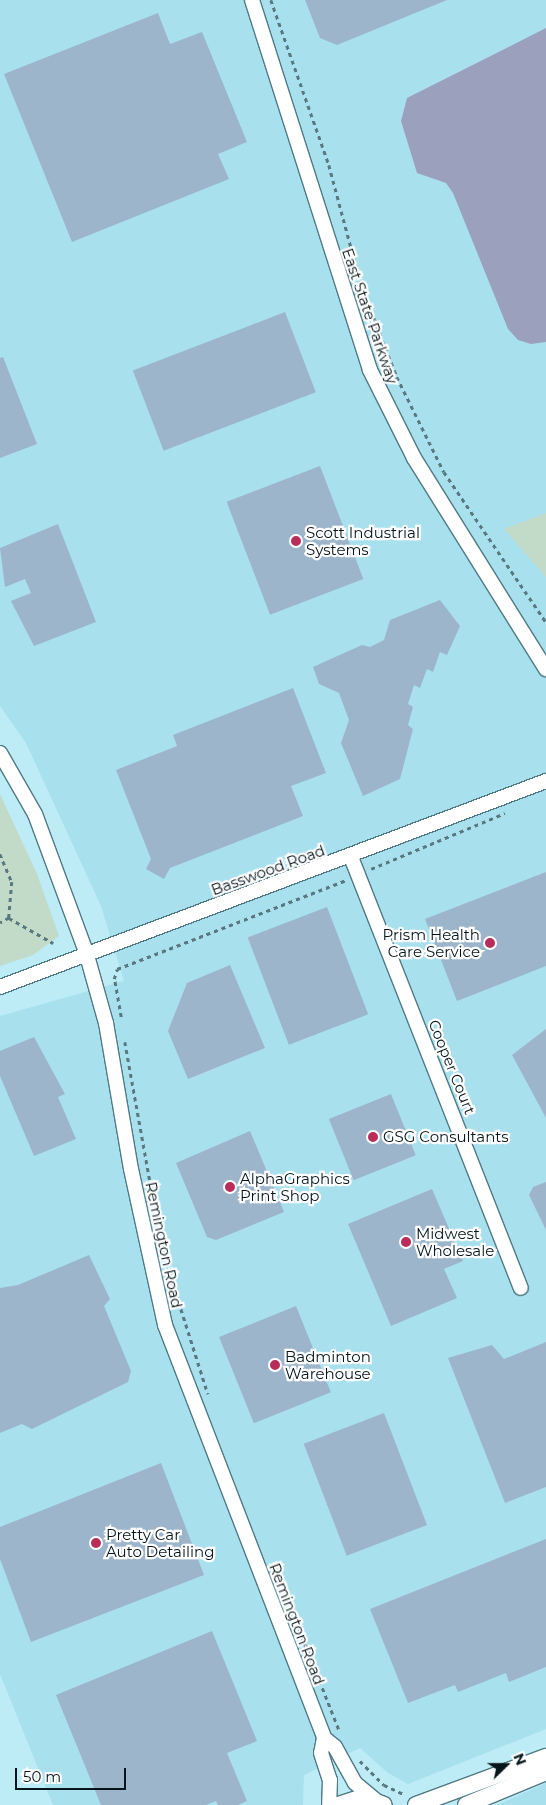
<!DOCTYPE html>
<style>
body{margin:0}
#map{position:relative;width:546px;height:1805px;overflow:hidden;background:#bdebf6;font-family:Montserrat,sans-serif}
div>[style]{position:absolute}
.built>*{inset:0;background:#a8e0ee}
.green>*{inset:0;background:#c2dbc9}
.water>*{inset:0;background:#9ba1bd}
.building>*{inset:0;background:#9db5cb;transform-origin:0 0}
.path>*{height:2.5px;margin-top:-1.25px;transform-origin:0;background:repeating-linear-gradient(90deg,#59777e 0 4px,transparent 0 8px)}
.roads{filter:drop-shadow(1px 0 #4f7a85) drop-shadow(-1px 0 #4f7a85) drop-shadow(0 1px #4f7a85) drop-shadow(0 -1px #4f7a85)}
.minor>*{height:14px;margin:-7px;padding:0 7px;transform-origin:7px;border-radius:7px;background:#fff}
.tertiary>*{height:16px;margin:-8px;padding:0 8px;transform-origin:8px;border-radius:8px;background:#fff}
.dots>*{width:14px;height:14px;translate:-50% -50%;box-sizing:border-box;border:2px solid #fff;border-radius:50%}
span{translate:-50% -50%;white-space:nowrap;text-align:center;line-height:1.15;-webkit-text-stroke:4.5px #fff;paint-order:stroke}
.street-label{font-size:15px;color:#051519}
.poi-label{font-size:15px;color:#051519}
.left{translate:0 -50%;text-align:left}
.right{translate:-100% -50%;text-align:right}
.north{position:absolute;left:481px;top:1740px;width:50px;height:50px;-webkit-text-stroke:4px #fff;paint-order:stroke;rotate:68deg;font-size:14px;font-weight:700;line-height:20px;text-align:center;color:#051519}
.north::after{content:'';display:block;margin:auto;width:18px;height:22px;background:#051519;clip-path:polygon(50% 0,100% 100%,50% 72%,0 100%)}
.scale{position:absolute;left:15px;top:1768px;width:111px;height:22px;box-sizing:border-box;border:2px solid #051519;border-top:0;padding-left:6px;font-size:15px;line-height:18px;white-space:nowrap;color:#051519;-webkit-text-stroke:4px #fff;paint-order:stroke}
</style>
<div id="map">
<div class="built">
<div style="clip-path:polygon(0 0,546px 0,546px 1729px,408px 1784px,388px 1773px,360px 1748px,304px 1775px,303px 1805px,53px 1805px,0 1674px,0 1016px,124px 981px,101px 906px,26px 743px,0 706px)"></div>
<div style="clip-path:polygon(546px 1783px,546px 1805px,497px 1805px)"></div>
</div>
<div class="green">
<div style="clip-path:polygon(546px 513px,546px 577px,504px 529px)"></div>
<div style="clip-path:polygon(0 794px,37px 874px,59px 936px,33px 955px,0 966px)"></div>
</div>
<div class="water">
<div style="clip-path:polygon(546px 28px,546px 342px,531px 344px,518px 340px,508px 329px,453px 193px,446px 183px,417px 173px,401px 121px,407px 98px)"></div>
</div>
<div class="building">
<div style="clip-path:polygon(305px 0,447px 0,337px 45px,320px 38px)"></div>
<div style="clip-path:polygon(158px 13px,170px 44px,202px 32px,247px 142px,218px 154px,229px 179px,72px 242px,4px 74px)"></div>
<div style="left:285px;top:312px;width:86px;height:163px;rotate:69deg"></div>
<div style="clip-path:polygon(3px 357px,37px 444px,0 458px,0 358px)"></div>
<div style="left:320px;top:466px;width:121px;height:100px;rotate:69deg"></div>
<div style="clip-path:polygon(58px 524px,96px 622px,34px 646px,11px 601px,31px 593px,25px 579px,5px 587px,0 548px)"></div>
<div style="clip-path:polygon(440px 600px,460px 626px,447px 655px,440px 652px,433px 672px,427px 669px,420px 688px,414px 685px,408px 704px,413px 707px,408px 725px,413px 729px,400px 779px,363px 796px,341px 743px,349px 720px,339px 693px,319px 684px,313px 667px,362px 645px,370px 647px,384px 640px,390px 620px)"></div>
<div style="clip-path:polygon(293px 688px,326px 773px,291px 786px,303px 816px,170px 868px,164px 879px,146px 869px,151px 859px,116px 770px,177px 746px,173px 735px)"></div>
<div style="clip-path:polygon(546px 872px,546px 966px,457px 1001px,425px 919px)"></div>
<div style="left:327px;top:907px;width:115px;height:85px;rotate:69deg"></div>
<div style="clip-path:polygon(230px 965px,265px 1048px,188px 1079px,168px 1031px,187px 983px)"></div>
<div style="clip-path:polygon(546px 1029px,546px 1118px,512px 1055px)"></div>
<div style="clip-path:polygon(34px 1037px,65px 1094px,58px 1097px,76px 1139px,34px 1156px,0 1076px,0 1051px)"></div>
<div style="left:391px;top:1094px;width:66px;height:67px;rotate:68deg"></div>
<div style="clip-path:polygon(250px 1131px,284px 1212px,216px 1240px,207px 1237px,176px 1163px)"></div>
<div style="clip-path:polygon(546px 1182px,546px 1230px,529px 1195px,533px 1187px)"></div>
<div style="clip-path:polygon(432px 1189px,463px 1261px,444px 1269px,457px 1298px,391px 1326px,348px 1224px)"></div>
<div style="clip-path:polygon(89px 1255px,110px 1299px,104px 1306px,131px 1371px,128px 1382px,32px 1429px,22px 1424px,0 1433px,0 1288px,18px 1285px)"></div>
<div style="left:296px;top:1306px;width:93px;height:83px;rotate:68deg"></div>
<div style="clip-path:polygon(546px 1342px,546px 1487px,505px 1503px,448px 1358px,492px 1345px,504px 1359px)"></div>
<div style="left:384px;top:1413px;width:120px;height:86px;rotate:69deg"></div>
<div style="clip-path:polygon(161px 1463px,204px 1575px,31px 1642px,0 1559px,0 1527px)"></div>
<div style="clip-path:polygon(546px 1539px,546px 1667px,509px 1682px,506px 1673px,458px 1692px,455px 1685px,408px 1703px,370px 1609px)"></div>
<div style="clip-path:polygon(212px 1631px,257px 1741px,227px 1753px,247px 1801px,238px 1805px,218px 1805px,216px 1801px,206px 1805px,101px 1805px,56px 1695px)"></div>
</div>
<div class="path">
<div style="left:271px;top:0;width:175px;rotate:70.6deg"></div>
<div style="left:329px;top:165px;width:127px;rotate:75deg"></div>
<div style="left:362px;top:288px;width:96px;rotate:68.5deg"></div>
<div style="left:397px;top:377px;width:106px;rotate:63.7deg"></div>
<div style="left:444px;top:472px;width:181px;rotate:55.8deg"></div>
<div style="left:0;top:854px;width:30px;rotate:67deg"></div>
<div style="left:12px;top:882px;width:36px;rotate:95deg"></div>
<div style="left:9px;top:918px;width:10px;rotate:151deg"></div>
<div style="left:371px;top:869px;width:145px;rotate:-22.7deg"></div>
<div style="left:9px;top:918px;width:51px;rotate:29.6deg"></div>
<div style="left:121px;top:1017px;width:39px;rotate:-100deg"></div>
<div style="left:114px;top:979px;width:10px;rotate:-73deg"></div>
<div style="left:117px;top:969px;width:246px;rotate:-21.2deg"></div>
<div style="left:125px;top:1042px;width:152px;rotate:79.8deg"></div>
<div style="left:169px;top:1271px;width:129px;rotate:72.4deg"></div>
<div style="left:296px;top:1621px;width:119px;rotate:68.4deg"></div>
<div style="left:360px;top:1761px;width:34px;rotate:45deg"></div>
<div style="left:384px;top:1785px;width:23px;rotate:25deg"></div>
</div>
<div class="roads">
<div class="minor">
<div style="left:252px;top:0;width:388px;rotate:72.3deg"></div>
<div style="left:370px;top:370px;width:98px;rotate:63.4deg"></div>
<div style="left:414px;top:458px;width:249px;rotate:58deg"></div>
<div style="left:0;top:753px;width:70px;rotate:60.2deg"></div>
<div style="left:35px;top:814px;width:147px;rotate:69.7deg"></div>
<div style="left:86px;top:952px;width:74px;rotate:74.3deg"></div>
<div style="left:106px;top:1023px;width:148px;rotate:80.3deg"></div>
<div style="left:131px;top:1169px;width:160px;rotate:77.7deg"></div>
<div style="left:165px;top:1325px;width:443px;rotate:68.9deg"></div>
<div style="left:324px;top:1738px;width:14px;rotate:39deg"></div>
<div style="left:335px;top:1747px;width:41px;rotate:60.9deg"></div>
<div style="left:355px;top:1783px;width:26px;rotate:40deg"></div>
<div style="left:351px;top:857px;width:463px;rotate:68.5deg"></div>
<div style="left:0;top:987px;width:584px;rotate:-20.67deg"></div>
<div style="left:324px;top:1738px;width:15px;rotate:101deg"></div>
<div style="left:321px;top:1753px;width:28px;rotate:72deg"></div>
<div style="left:330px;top:1780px;width:25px;rotate:92deg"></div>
</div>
<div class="tertiary">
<div style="left:338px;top:1805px;width:25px;rotate:-18deg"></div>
<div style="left:362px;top:1797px;width:23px;rotate:20deg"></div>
<div style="left:416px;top:1805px;width:139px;rotate:-20.3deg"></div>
<div style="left:466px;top:1805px;width:87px;rotate:-22.4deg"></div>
</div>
</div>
<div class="dots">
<div style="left:296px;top:541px;background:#ba2c59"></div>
<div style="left:490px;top:943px;background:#ba2c59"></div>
<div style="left:373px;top:1137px;background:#ba2c59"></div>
<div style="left:230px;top:1187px;background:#ba2c59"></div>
<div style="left:406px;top:1242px;background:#ba2c59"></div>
<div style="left:275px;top:1365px;background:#ba2c59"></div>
<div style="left:96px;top:1543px;background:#ba2c59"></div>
</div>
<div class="street-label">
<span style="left:370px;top:316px;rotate:71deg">East State Parkway</span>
<span style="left:268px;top:870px;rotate:-20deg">Basswood Road</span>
<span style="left:452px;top:1067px;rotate:68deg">Cooper Court</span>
<span style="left:164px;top:1245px;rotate:78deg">Remington Road</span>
<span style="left:297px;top:1624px;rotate:69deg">Remington Road</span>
</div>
<div class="poi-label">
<span class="left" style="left:306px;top:541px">Scott Industrial<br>Systems</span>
<span class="right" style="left:480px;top:943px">Prism Health<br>Care Service</span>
<span class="left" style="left:383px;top:1137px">GSG Consultants</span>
<span class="left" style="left:240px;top:1187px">AlphaGraphics<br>Print Shop</span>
<span class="left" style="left:416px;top:1242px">Midwest<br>Wholesale</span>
<span class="left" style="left:285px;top:1365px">Badminton<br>Warehouse</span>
<span class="left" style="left:106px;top:1543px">Pretty Car<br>Auto Detailing</span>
</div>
<div class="north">N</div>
<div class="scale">50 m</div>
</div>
